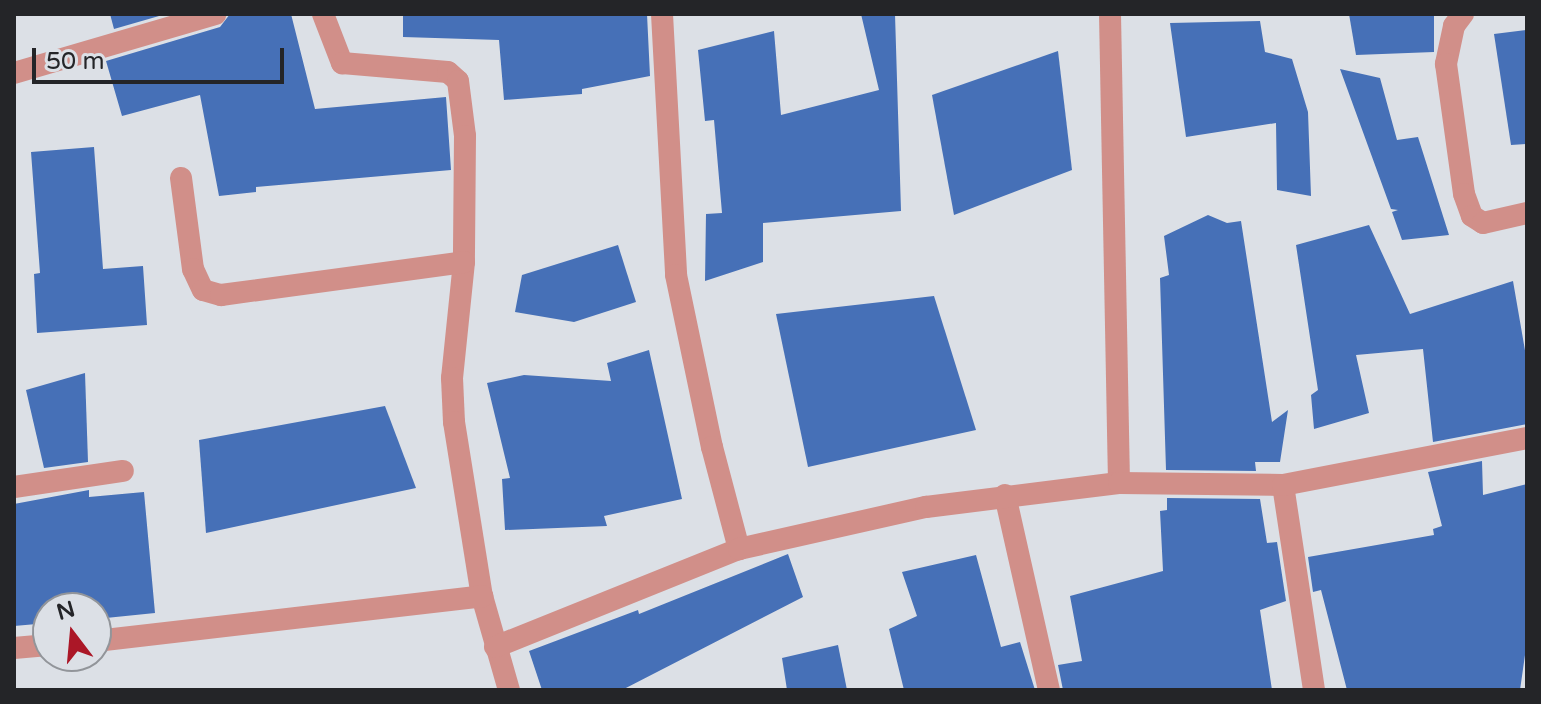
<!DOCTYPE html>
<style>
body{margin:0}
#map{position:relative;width:1541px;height:704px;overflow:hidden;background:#dce0e6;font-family:"Varela Round",sans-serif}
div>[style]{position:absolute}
.building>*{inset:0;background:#4670b7}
.minor>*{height:22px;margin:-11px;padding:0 11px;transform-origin:11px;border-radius:11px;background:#d18f89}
span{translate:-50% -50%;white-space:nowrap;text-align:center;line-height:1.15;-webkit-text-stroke:8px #dce0e6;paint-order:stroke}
.frame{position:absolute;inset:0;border:16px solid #242528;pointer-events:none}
.north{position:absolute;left:32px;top:592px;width:80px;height:80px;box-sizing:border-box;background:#dce0e6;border:2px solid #92959a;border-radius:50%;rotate:344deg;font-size:22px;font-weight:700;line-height:32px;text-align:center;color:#242528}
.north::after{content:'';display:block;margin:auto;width:28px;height:36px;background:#ab1727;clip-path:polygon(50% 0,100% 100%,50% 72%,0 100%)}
.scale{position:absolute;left:32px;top:48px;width:252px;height:36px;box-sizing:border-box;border:4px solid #242528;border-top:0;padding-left:10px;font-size:24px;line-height:28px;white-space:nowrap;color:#242528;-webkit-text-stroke:6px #dce0e6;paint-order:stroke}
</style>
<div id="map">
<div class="building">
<div style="clip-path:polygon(110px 14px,166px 14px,114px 29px)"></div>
<div style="clip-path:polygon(230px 14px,291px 14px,315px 109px,446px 97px,451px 170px,256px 187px,256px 192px,219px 196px,200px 95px,122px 116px,106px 61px,220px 27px)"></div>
<div style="clip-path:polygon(403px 14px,647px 14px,650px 76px,582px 89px,582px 94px,504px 100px,499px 40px,403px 37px)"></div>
<div style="clip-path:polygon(861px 14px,895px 14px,901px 211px,763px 223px,763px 262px,705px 281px,706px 214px,722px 213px,714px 120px,705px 121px,698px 50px,774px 31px,781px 115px,879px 90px)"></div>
<div style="clip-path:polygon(1349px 14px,1434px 14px,1434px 52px,1356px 55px)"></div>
<div style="clip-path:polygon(1260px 21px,1265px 52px,1292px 59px,1308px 112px,1311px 196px,1277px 190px,1276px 123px,1186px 137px,1170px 23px)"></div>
<div style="clip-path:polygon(1527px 30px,1527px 144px,1511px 145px,1494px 34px)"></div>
<div style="clip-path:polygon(1058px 51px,1072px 170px,954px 215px,932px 95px)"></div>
<div style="clip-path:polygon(1340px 69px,1380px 78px,1397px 140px,1418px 137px,1449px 235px,1402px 240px,1392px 212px,1398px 210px,1391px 209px)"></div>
<div style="clip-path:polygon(94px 147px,103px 269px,143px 266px,147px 325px,37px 333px,34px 274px,40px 273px,31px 152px)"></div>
<div style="clip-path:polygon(1208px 215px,1227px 223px,1241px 221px,1272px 422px,1288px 410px,1280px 462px,1255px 462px,1256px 471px,1166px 470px,1160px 278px,1169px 275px,1164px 236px)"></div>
<div style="clip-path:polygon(1369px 225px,1410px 314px,1513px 281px,1527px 362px,1527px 424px,1433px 442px,1423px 349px,1356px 355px,1369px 413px,1314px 429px,1311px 395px,1318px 390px,1296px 245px)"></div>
<div style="clip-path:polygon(618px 245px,636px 302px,574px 322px,515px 312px,522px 275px)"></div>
<div style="clip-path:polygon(934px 296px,976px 430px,808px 467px,776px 314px)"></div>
<div style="clip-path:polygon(649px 350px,682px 499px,604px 516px,607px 526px,505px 530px,502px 479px,510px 478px,487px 383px,524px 375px,611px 381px,607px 363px)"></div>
<div style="clip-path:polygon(85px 373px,88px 462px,44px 468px,26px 390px)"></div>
<div style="clip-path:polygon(385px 406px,416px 488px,206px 533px,199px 440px)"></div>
<div style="clip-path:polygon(1482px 461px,1483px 495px,1527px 484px,1527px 641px,1520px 690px,1347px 690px,1321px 590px,1313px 592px,1308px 557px,1434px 535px,1433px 529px,1442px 526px,1428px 472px)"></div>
<div style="clip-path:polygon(89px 490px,89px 497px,144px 492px,155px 613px,96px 619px,96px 608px,48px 608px,48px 623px,14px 626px,14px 504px)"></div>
<div style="clip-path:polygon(1167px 498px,1260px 499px,1267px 543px,1277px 542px,1286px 601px,1260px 610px,1272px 690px,1063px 690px,1058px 665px,1082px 661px,1070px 596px,1163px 571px,1160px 511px,1167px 510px)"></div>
<div style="clip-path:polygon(788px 554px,803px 597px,622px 690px,542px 690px,529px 651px,638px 610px,639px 614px)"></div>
<div style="clip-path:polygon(976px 555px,1001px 647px,1020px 642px,1035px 690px,904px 690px,889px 629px,917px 616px,902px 572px)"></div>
<div style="clip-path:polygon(838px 645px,847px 690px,787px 690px,782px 658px)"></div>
</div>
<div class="minor">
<div style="left:323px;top:14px;width:53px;rotate:68.8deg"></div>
<div style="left:342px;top:63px;width:106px;rotate:4.9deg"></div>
<div style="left:448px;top:72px;width:13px;rotate:42deg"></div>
<div style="left:458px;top:81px;width:55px;rotate:82.7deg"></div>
<div style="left:465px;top:136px;width:126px;rotate:90.5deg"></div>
<div style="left:464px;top:262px;width:117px;rotate:95.9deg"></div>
<div style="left:452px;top:378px;width:44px;rotate:87.4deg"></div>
<div style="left:454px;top:422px;width:176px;rotate:80.9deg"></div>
<div style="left:482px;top:596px;width:98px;rotate:74deg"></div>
<div style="left:662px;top:14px;width:261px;rotate:86.9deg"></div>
<div style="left:676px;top:275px;width:176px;rotate:78.2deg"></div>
<div style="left:712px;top:447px;width:106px;rotate:75.2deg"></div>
<div style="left:1110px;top:14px;width:469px;rotate:88.9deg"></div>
<div style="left:1463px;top:14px;width:15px;rotate:127deg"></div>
<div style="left:1454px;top:26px;width:39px;rotate:102deg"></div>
<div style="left:1446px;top:64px;width:131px;rotate:82.1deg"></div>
<div style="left:1464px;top:194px;width:23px;rotate:70deg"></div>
<div style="left:1472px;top:216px;width:13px;rotate:32deg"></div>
<div style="left:1483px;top:223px;width:45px;rotate:-12.8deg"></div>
<div style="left:14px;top:73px;width:210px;rotate:-16.3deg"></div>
<div style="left:181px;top:178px;width:92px;rotate:82.5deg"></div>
<div style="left:193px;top:269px;width:23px;rotate:65deg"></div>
<div style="left:203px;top:290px;width:19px;rotate:16deg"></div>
<div style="left:221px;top:295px;width:245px;rotate:-7.7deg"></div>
<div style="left:1283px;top:485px;width:207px;rotate:81.4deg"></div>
<div style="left:14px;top:487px;width:110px;rotate:-8.4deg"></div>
<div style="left:1005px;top:495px;width:200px;rotate:77.3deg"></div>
<div style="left:96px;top:641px;width:389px;rotate:-6.6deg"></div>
<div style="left:495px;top:647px;width:263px;rotate:-21.9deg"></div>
<div style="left:739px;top:549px;width:192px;rotate:-12.7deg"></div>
<div style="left:926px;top:507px;width:194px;rotate:-7.1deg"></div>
<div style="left:1119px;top:483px;width:164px;rotate:0.7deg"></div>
<div style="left:1283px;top:485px;width:248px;rotate:-10.9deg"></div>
<div style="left:14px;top:648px;width:34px;rotate:-5deg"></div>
</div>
<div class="frame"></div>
<div class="north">N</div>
<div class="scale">50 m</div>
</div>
